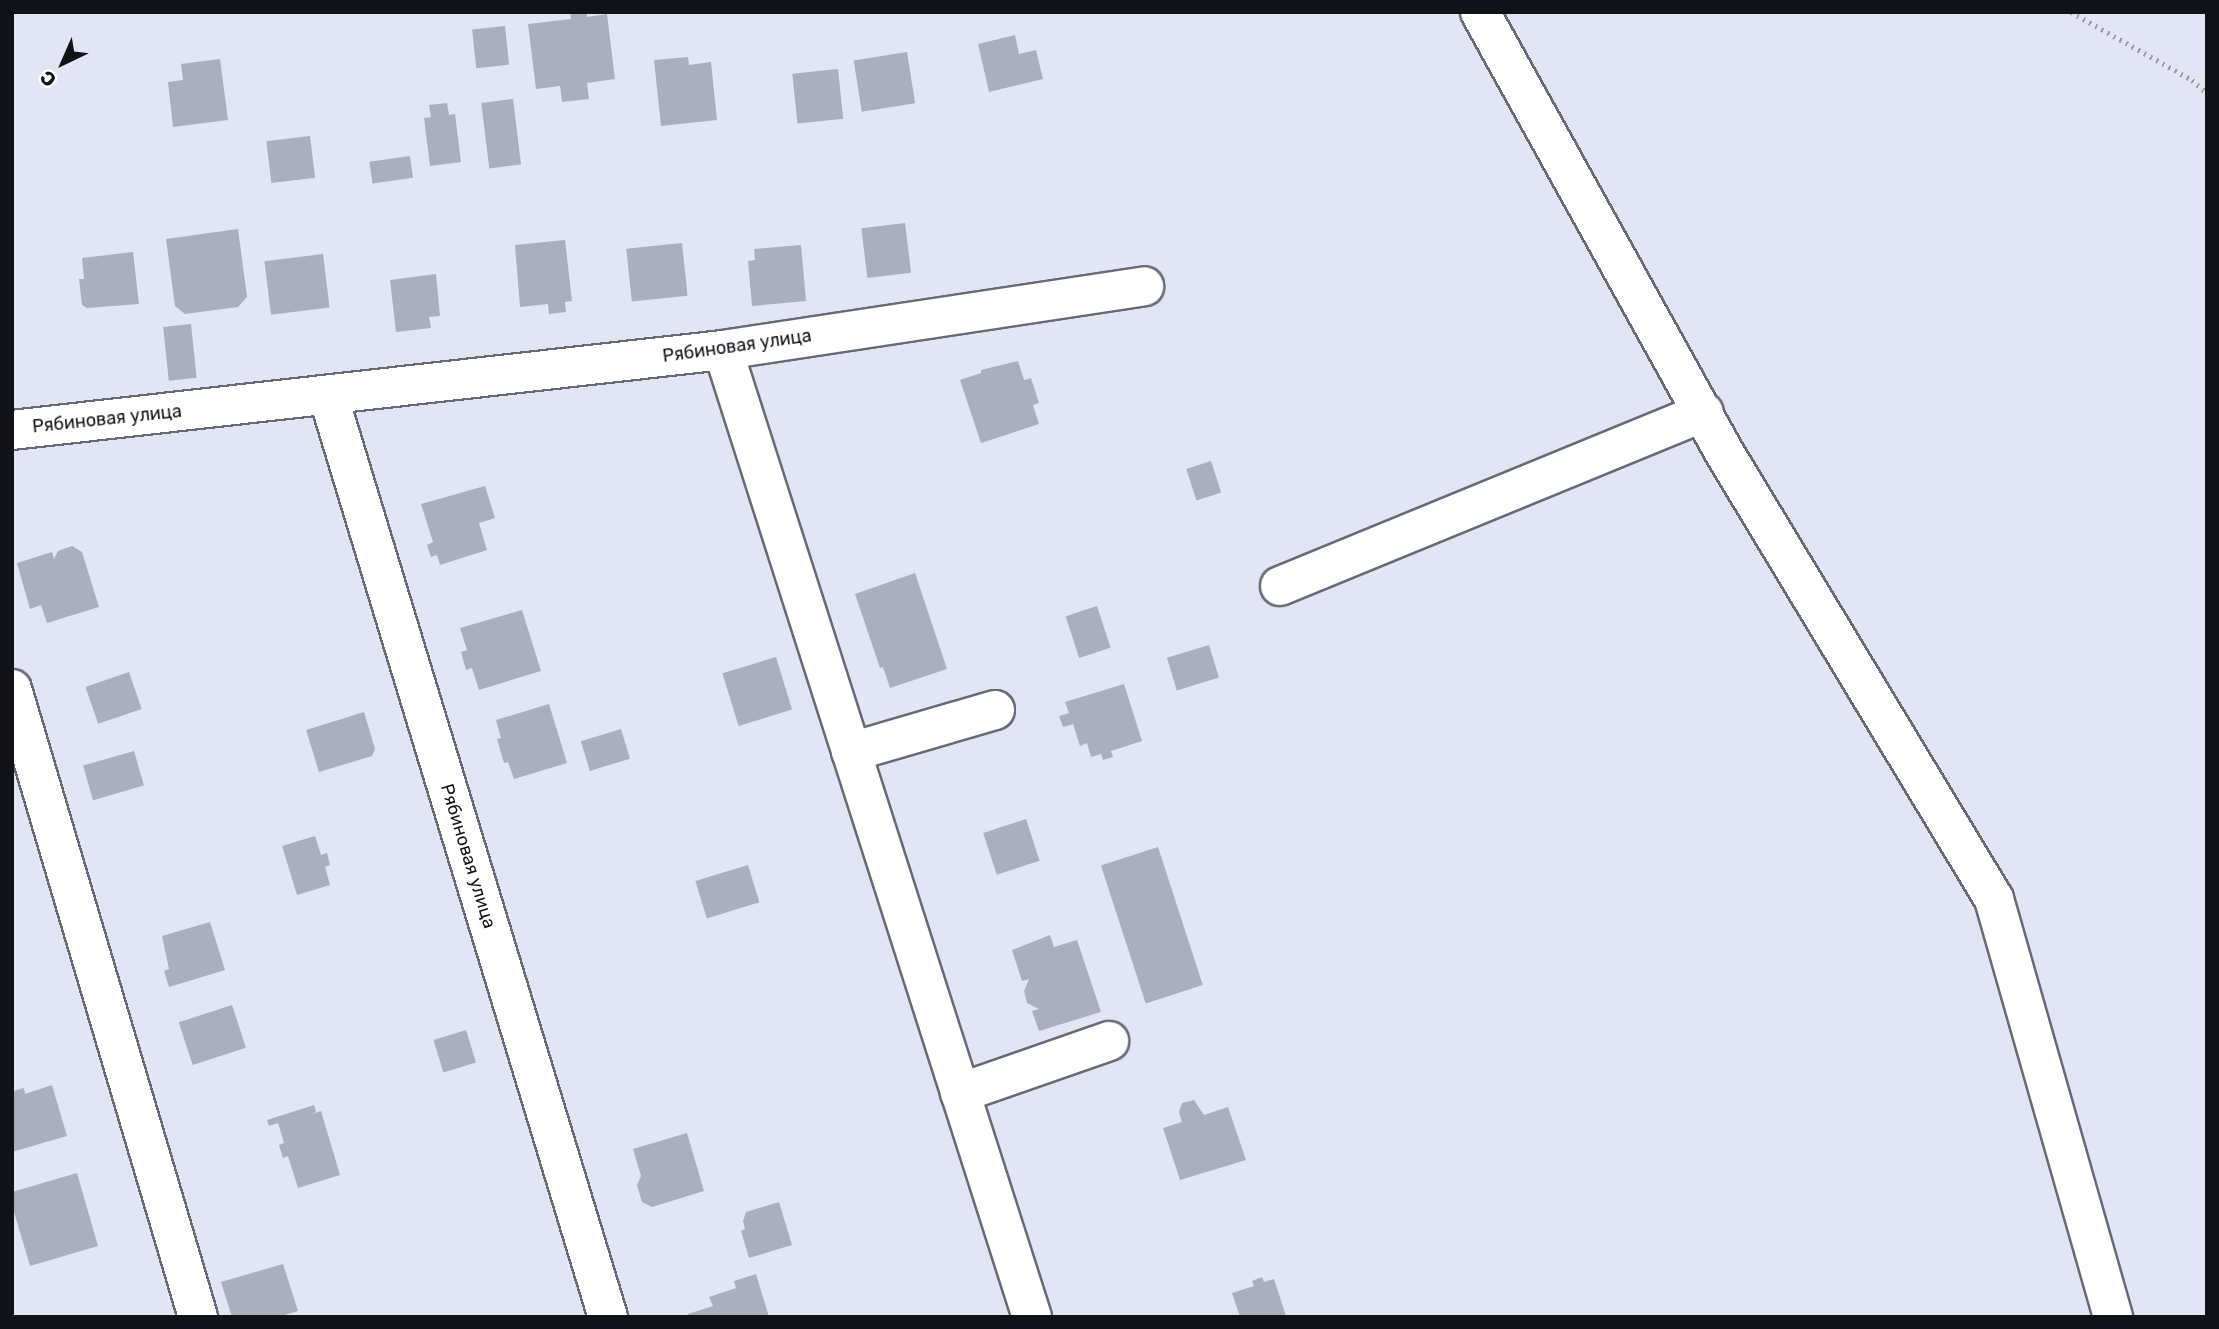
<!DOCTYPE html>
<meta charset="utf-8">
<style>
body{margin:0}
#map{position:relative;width:2219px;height:1329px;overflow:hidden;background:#e1e5f4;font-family:Rubik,sans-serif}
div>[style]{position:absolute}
.building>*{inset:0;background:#abafbd;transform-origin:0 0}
.path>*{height:4.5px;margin-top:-2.25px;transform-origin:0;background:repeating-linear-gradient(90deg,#9a9da8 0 2px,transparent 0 7px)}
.roads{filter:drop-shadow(2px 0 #676b78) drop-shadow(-2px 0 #676b78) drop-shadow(0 2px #676b78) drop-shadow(0 -2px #676b78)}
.minor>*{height:38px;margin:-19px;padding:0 19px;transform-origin:19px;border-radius:19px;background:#fff}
span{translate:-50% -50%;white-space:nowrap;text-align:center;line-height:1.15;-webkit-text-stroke:7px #fff;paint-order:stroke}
.street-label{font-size:18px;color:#111217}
.frame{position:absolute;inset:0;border:14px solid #111217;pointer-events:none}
.north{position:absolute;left:28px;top:28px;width:70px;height:70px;-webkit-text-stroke:5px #fff;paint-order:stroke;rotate:224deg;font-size:19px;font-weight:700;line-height:28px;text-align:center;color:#111217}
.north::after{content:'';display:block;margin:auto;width:24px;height:32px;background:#111217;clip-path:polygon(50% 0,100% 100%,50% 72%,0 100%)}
</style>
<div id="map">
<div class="building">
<div style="clip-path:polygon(570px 12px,587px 12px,587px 17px,607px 14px,615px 79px,587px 83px,589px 99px,562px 102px,560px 86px,536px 89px,528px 24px,571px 19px)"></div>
<div style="left:505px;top:26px;width:39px;height:33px;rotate:84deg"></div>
<div style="clip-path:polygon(1015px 35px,1019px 54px,1036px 50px,1043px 79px,989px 92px,978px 44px)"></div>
<div style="left:907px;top:52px;width:52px;height:54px;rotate:81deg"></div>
<div style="clip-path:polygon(688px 57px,689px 65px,711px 62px,717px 120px,661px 126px,654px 60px)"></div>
<div style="clip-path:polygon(220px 59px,228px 120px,173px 127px,168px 82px,183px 80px,181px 64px)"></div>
<div style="left:838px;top:69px;width:50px;height:46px;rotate:84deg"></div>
<div style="left:513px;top:99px;width:66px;height:32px;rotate:83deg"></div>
<div style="clip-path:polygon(447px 103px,449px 115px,455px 114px,461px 162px,430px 166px,424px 118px,431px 117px,429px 105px)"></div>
<div style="left:310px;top:136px;width:42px;height:44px;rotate:83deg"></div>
<div style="left:410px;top:156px;width:22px;height:41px;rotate:82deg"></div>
<div style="left:905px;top:223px;width:50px;height:44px;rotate:83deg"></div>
<div style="clip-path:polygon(238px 229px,247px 297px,238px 307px,185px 314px,175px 306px,166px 239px)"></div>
<div style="clip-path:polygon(565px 240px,572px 301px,565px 302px,566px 312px,549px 314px,548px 304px,520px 307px,515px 245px)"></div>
<div style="left:682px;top:243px;width:53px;height:56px;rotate:84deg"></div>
<div style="clip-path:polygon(801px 245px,806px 301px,752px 306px,748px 261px,755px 260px,754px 249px)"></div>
<div style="clip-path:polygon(133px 252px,139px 304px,87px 308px,82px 305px,79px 279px,84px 279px,82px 258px)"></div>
<div style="left:323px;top:254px;width:54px;height:59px;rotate:83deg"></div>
<div style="clip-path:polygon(436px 274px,440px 316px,429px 317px,431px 328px,396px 332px,390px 280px)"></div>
<div style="left:191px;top:324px;width:54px;height:28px;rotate:84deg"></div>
<div style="clip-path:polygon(1018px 361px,1024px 380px,1031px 378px,1039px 403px,1033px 405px,1039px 424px,981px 443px,960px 380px,981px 373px,981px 370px)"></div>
<div style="left:1211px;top:461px;width:33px;height:26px;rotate:72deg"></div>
<div style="clip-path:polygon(485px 486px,495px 518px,479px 523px,487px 550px,440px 565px,437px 555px,431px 557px,427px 545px,433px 542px,421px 504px)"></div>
<div style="clip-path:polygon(72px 546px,82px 552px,99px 607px,47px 623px,41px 605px,30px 609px,17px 563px,52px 552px,54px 559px,58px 551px)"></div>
<div style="clip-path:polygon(915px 573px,947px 669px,890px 688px,883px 667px,880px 668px,855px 594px)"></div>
<div style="left:1097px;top:606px;width:44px;height:33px;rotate:72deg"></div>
<div style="clip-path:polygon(522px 610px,541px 671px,479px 690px,472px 668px,466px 670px,461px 652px,467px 650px,460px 628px)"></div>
<div style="left:1209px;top:645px;width:34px;height:44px;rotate:73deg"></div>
<div style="left:776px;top:657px;width:55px;height:56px;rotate:73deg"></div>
<div style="left:129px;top:672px;width:39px;height:46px;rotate:71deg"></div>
<div style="clip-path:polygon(1124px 684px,1142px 741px,1111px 751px,1113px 757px,1103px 760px,1101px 754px,1091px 757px,1087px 743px,1080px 746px,1073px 724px,1063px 727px,1059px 716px,1069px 713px,1065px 702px)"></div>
<div style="clip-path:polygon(549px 704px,567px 763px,514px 779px,508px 762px,504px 763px,497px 739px,501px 738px,496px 720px)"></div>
<div style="clip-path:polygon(364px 712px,375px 749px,372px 756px,319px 772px,306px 730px)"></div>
<div style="left:621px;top:729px;width:31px;height:42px;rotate:73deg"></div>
<div style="left:134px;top:751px;width:36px;height:53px;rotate:74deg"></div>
<div style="left:1026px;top:819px;width:44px;height:45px;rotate:72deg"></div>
<div style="clip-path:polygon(315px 836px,321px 855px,327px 853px,330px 865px,325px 867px,330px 885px,297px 895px,282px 846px)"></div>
<div style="left:1158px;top:847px;width:145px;height:60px;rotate:72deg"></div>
<div style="left:748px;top:865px;width:39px;height:55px;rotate:73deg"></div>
<div style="clip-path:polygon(210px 922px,225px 970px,169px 987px,164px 971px,169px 969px,162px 936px)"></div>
<div style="clip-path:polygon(1050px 935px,1054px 947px,1077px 940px,1101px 1012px,1039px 1031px,1032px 1011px,1039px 1009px,1027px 1003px,1024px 991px,1029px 979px,1022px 981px,1012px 950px)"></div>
<div style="left:232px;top:1005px;width:45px;height:56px;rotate:72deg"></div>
<div style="left:466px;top:1030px;width:34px;height:34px;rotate:73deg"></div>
<div style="clip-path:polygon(52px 1085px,67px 1136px,12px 1152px,13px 1091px,24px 1088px,25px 1094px)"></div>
<div style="clip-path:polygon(1194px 1100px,1204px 1115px,1228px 1107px,1246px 1160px,1180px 1180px,1163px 1128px,1182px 1122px,1179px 1112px,1182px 1103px)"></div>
<div style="clip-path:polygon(314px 1105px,316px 1112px,310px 1115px,321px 1111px,340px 1175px,298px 1188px,288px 1156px,283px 1158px,279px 1145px,284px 1143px,278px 1123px,269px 1126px,267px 1120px)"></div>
<div style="clip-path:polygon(687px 1133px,704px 1191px,652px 1207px,642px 1202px,637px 1185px,641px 1176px,633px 1149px)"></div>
<div style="clip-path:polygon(77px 1173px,98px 1246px,30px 1266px,12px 1205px,12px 1192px)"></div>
<div style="clip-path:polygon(779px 1202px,792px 1245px,749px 1258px,741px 1231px,745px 1229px,743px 1221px,746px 1212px)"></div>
<div style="clip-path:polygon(283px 1264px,298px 1311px,278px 1317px,232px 1317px,221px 1282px)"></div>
<div style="clip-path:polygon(756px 1274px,769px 1317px,689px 1317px,688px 1314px,713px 1306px,709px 1297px,736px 1288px,734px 1281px)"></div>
<div style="clip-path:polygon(1262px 1277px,1264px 1282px,1274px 1279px,1286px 1316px,1240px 1317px,1232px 1293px,1254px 1286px,1252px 1281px)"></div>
</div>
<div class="path">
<div style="left:2071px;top:12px;width:139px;rotate:29.3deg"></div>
<div style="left:2192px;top:80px;width:20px;rotate:41deg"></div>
</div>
<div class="roads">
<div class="minor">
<div style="left:1480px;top:12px;width:503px;rotate:60.99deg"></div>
<div style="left:1724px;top:452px;width:522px;rotate:58.87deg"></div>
<div style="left:1994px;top:899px;width:435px;rotate:74.1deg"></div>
<div style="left:723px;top:350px;width:1015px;rotate:72.28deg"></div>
<div style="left:328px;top:395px;width:964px;rotate:73.11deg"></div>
<div style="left:12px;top:430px;width:715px;rotate:-6.42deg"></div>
<div style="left:723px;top:350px;width:426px;rotate:-8.6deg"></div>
<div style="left:1280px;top:586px;width:458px;rotate:-22.3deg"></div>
<div style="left:12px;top:689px;width:655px;rotate:73.5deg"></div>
<div style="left:851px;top:752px;width:150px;rotate:-16.3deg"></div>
<div style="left:960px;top:1093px;width:158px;rotate:-19.2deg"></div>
</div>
</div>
<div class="street-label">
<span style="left:737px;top:346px;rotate:-8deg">Рябиновая улица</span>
<span style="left:107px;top:419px;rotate:-6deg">Рябиновая улица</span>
<span style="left:468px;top:856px;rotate:73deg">Рябиновая улица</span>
</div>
<div class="frame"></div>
<div class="north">С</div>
</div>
